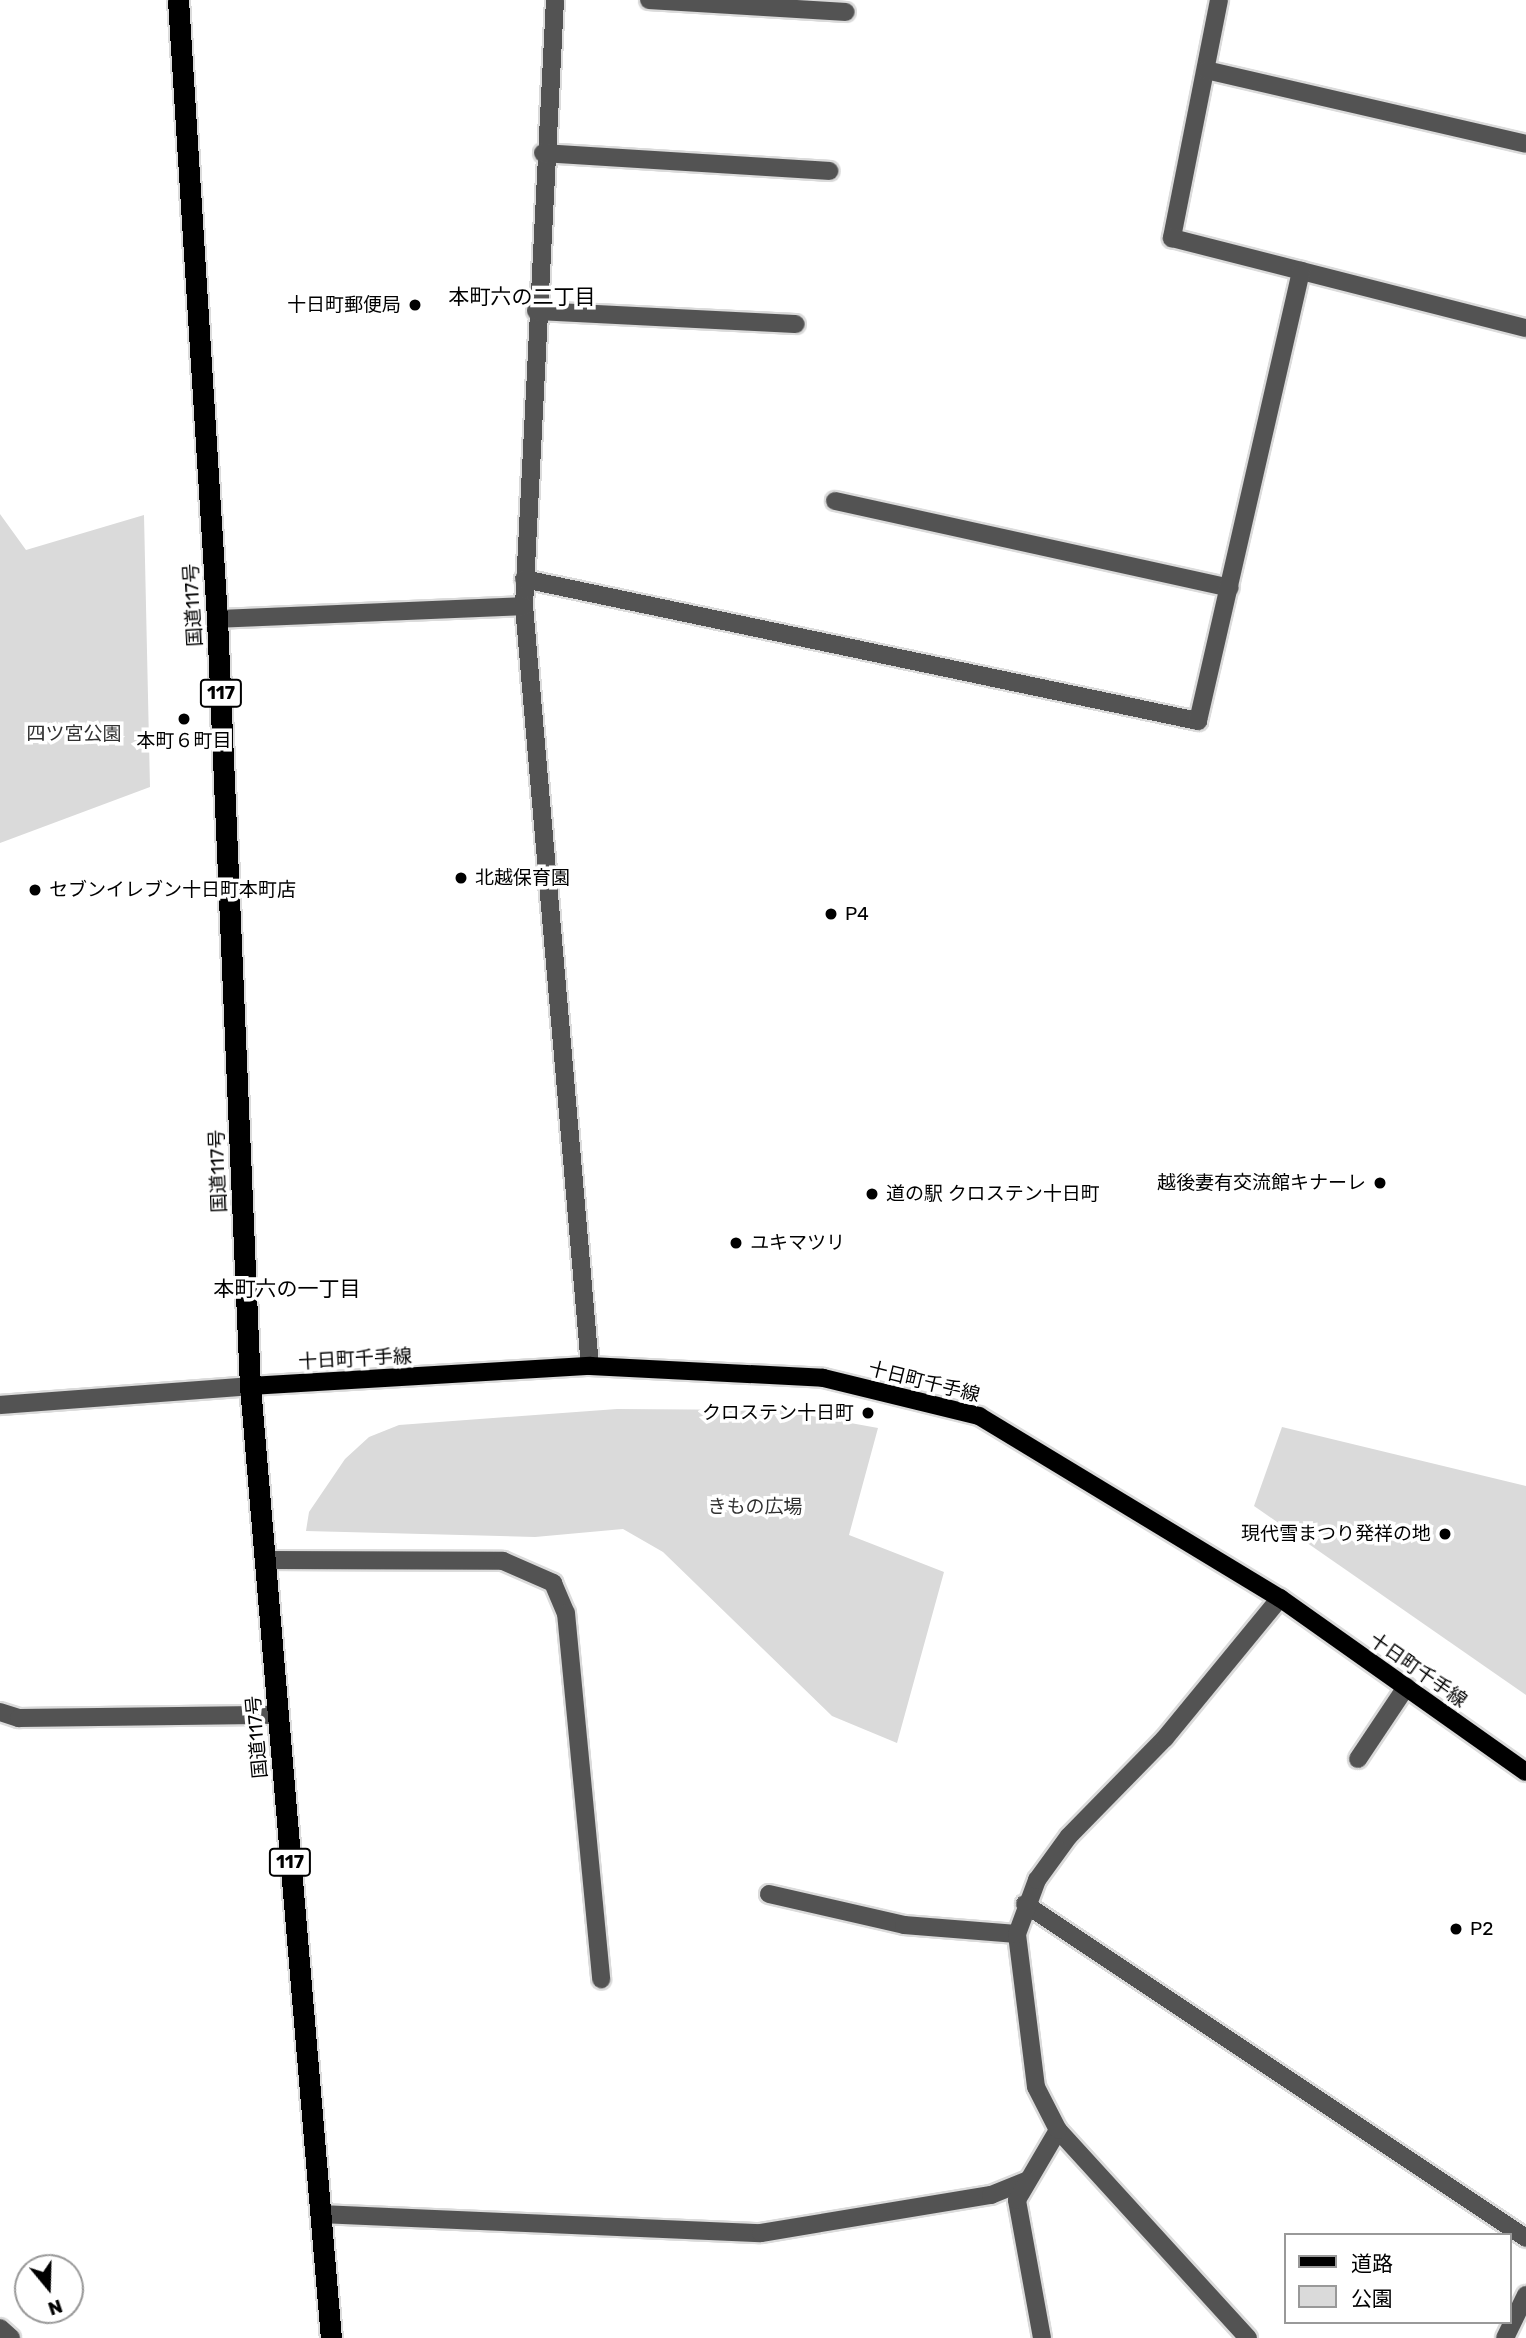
<!DOCTYPE html>
<meta charset="utf-8">
<style>
body{margin:0}
#map{position:relative;width:1526px;height:2338px;overflow:hidden;background:#fff;font-family:Rubik,"Noto Sans JP",sans-serif}
div>[style]{position:absolute}
.green>*{inset:0;background:#dadada}
.roads{filter:drop-shadow(2px 0 #dbdbdb) drop-shadow(-2px 0 #dbdbdb) drop-shadow(0 2px #dbdbdb) drop-shadow(0 -2px #dbdbdb)}
.minor>*{height:18px;margin:-9px;padding:0 9px;transform-origin:9px;border-radius:9px;background:#535353}
.major>*{height:18px;margin:-9px;padding:0 9px;transform-origin:9px;border-radius:9px;background:#000}
.highway>*{height:21px;margin:-10.5px;padding:0 10.5px;transform-origin:10.5px;border-radius:10.5px;background:#000}
.dots>*{width:19px;height:19px;translate:-50% -50%;box-sizing:border-box;border:4px solid #fff;border-radius:50%}
span{translate:-50% -50%;white-space:nowrap;text-align:center;line-height:1.15;-webkit-text-stroke:7px #fff;paint-order:stroke}
.shield-label span{padding:2px 5px;background:#fff;border:2px solid;border-radius:5px;-webkit-text-stroke-width:0}
.shield-label{font-size:18px;color:#000;font-weight:700}
.poi-label{font-size:19px;color:#000}
.right{translate:-100% -50%;text-align:right}
.left{translate:0 -50%;text-align:left}
.street-label{font-size:19px;color:#000}
.park-label{font-size:19px;color:#313131}
.neighbourhood-label{font-size:21px;color:#000}
.legend{position:absolute;left:1284px;top:2233px;width:228px;height:91px;box-sizing:border-box;background:#fff;border:2px solid #999;margin:0;padding:9px 12px;list-style:none;font-size:21px;color:#000}
.legend li{display:flex;align-items:center;gap:14px;height:35px}
.legend b{width:35px;border:2px solid #999}
.north{position:absolute;left:14px;top:2254px;width:70px;height:70px;box-sizing:border-box;background:#fff;border:2px solid #999;border-radius:50%;rotate:161deg;font-size:19px;font-weight:700;line-height:28px;text-align:center;color:#000}
.north::after{content:'';display:block;margin:auto;width:24px;height:32px;background:#000;clip-path:polygon(50% 0,100% 100%,50% 72%,0 100%)}
</style>
<div id="map">
<div class="green">
<div style="clip-path:polygon(0 514px,26px 550px,144px 515px,150px 787px,0 843px)"></div>
<div style="clip-path:polygon(617px 1409px,779px 1410px,878px 1428px,849px 1535px,944px 1572px,897px 1743px,832px 1716px,663px 1552px,623px 1529px,535px 1537px,306px 1531px,309px 1512px,345px 1459px,369px 1437px,399px 1425px)"></div>
<div style="clip-path:polygon(1282px 1427px,1526px 1486px,1526px 1695px,1254px 1506px)"></div>
</div>
<div class="roads">
<div class="minor">
<div style="left:555px;top:0;width:607px;rotate:92.93deg"></div>
<div style="left:524px;top:606px;width:763px;rotate:85.04deg"></div>
<div style="left:649px;top:0;width:197px;rotate:3.5deg"></div>
<div style="left:1219px;top:0;width:243px;rotate:101.2deg"></div>
<div style="left:1172px;top:238px;width:365px;rotate:14.3deg"></div>
<div style="left:1206px;top:70px;width:328px;rotate:13deg"></div>
<div style="left:543px;top:153px;width:287px;rotate:3.6deg"></div>
<div style="left:536px;top:311px;width:260px;rotate:2.9deg"></div>
<div style="left:835px;top:501px;width:404px;rotate:12.4deg"></div>
<div style="left:524px;top:579px;width:689px;rotate:11.9deg"></div>
<div style="left:1198px;top:721px;width:462px;rotate:-77.1deg"></div>
<div style="left:217px;top:619px;width:307px;rotate:-2.4deg"></div>
<div style="left:0;top:1405px;width:251px;rotate:-4.3deg"></div>
<div style="left:265px;top:1560px;width:238px;rotate:0.2deg"></div>
<div style="left:503px;top:1561px;width:55px;rotate:23.7deg"></div>
<div style="left:553px;top:1583px;width:33px;rotate:67deg"></div>
<div style="left:566px;top:1613px;width:368px;rotate:84.5deg"></div>
<div style="left:0;top:1712px;width:20px;rotate:18deg"></div>
<div style="left:19px;top:1718px;width:259px;rotate:-0.7deg"></div>
<div style="left:1358px;top:1759px;width:87px;rotate:-56.3deg"></div>
<div style="left:769px;top:1894px;width:139px;rotate:12.9deg"></div>
<div style="left:904px;top:1925px;width:113px;rotate:4.6deg"></div>
<div style="left:1025px;top:1904px;width:602px;rotate:33.69deg"></div>
<div style="left:320px;top:2214px;width:441px;rotate:2.5deg"></div>
<div style="left:761px;top:2233px;width:233px;rotate:-9.4deg"></div>
<div style="left:991px;top:2195px;width:38px;rotate:-22deg"></div>
<div style="left:0;top:2328px;width:15px;rotate:42deg"></div>
<div style="left:1042px;top:2338px;width:140px;rotate:-100.3deg"></div>
<div style="left:1017px;top:2200px;width:81px;rotate:-59.6deg"></div>
<div style="left:1248px;top:2338px;width:282px;rotate:-132.4deg"></div>
<div style="left:1058px;top:2130px;width:48px;rotate:-117.1deg"></div>
<div style="left:1036px;top:2087px;width:154px;rotate:-97.1deg"></div>
<div style="left:1017px;top:1934px;width:58px;rotate:-69.7deg"></div>
<div style="left:1037px;top:1880px;width:54px;rotate:-54deg"></div>
<div style="left:1069px;top:1836px;width:137px;rotate:-45.6deg"></div>
<div style="left:1165px;top:1738px;width:181px;rotate:-50.6deg"></div>
<div style="left:1505px;top:2338px;width:48px;rotate:-64deg"></div>
</div>
<div class="major">
<div style="left:250px;top:1386px;width:341px;rotate:-3.4deg"></div>
<div style="left:590px;top:1366px;width:233px;rotate:2.9deg"></div>
<div style="left:823px;top:1378px;width:161px;rotate:13.7deg"></div>
<div style="left:979px;top:1416px;width:352px;rotate:31.2deg"></div>
<div style="left:1280px;top:1598px;width:301px;rotate:35.3deg"></div>
</div>
<div class="highway">
<div style="left:178px;top:0;width:620px;rotate:86.39deg"></div>
<div style="left:217px;top:619px;width:768px;rotate:87.54deg"></div>
<div style="left:250px;top:1386px;width:955px;rotate:85.14deg"></div>
</div>
</div>
<div class="dots">
<div style="left:415px;top:305px;background:#000"></div>
<div style="left:184px;top:719px;background:#000"></div>
<div style="left:461px;top:878px;background:#000"></div>
<div style="left:35px;top:890px;background:#000"></div>
<div style="left:831px;top:914px;background:#000"></div>
<div style="left:1380px;top:1183px;background:#000"></div>
<div style="left:872px;top:1194px;background:#000"></div>
<div style="left:736px;top:1243px;background:#000"></div>
<div style="left:868px;top:1413px;background:#000"></div>
<div style="left:1445px;top:1534px;background:#000"></div>
<div style="left:1456px;top:1929px;background:#000"></div>
</div>
<div class="shield-label">
<span style="left:221px;top:693px">117</span>
<span style="left:290px;top:1862px">117</span>
</div>
<div class="poi-label">
<span class="right" style="left:401px;top:305px">十日町郵便局</span>
<span style="left:184px;top:741px">本町６町目</span>
<span class="left" style="left:475px;top:878px">北越保育園</span>
<span class="left" style="left:49px;top:890px">セブンイレブン十日町本町店</span>
<span class="left" style="left:845px;top:914px">P4</span>
<span class="right" style="left:1366px;top:1183px">越後妻有交流館キナーレ</span>
<span class="left" style="left:886px;top:1194px">道の駅 クロステン十日町</span>
<span class="left" style="left:750px;top:1243px">ユキマツリ</span>
<span class="right" style="left:854px;top:1413px">クロステン十日町</span>
<span class="right" style="left:1431px;top:1534px">現代雪まつり発祥の地</span>
<span class="left" style="left:1470px;top:1929px">P2</span>
</div>
<div class="street-label">
<span style="left:193px;top:605px;rotate:-93deg">国道117号</span>
<span style="left:218px;top:1171px;rotate:-92deg">国道117号</span>
<span style="left:355px;top:1359px;rotate:-3deg">十日町千手線</span>
<span style="left:924px;top:1382px;rotate:14deg">十日町千手線</span>
<span style="left:1418px;top:1670px;rotate:35deg">十日町千手線</span>
<span style="left:257px;top:1737px;rotate:-95deg">国道117号</span>
</div>
<div class="park-label">
<span style="left:74px;top:734px">四ツ宮公園</span>
<span style="left:755px;top:1507px">きもの広場</span>
</div>
<div class="neighbourhood-label">
<span style="left:522px;top:297px">本町六の二丁目</span>
<span style="left:287px;top:1289px">本町六の一丁目</span>
</div>
<ul class="legend">
<li><b style="height:9px;background:#000"></b>道路</li>
<li><b style="height:19px;background:#dadada"></b>公園</li>
</ul>
<div class="north">N</div>
</div>
